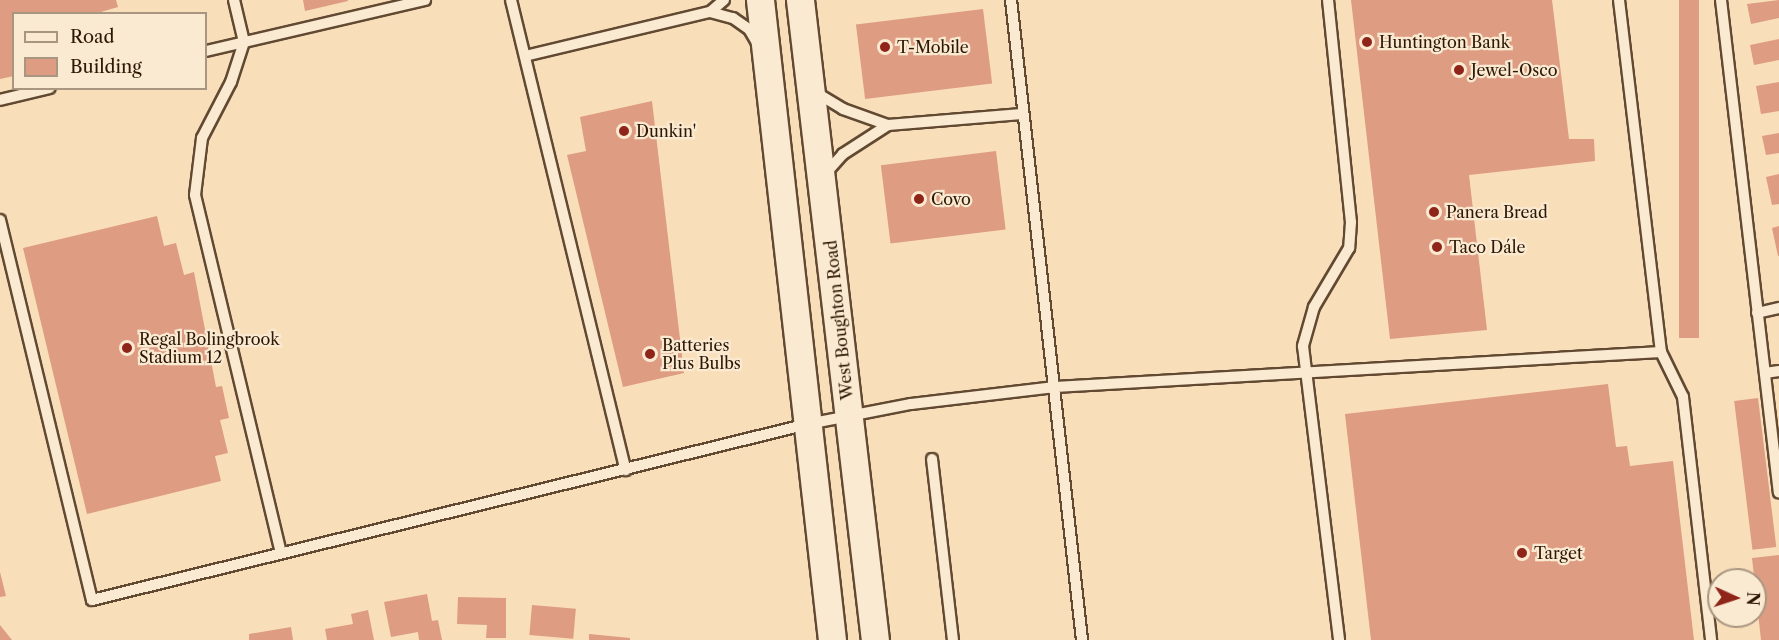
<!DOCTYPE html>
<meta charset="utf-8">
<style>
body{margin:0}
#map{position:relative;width:1779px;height:640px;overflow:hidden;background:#f9deba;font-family:"Libre Caslon Text",serif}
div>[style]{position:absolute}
.building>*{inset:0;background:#de9c82;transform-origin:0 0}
.roads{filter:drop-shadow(2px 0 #614932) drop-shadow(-2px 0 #614932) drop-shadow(0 2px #614932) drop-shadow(0 -2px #614932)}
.service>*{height:10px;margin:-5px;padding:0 5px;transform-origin:5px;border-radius:5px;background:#fbead2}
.secondary>*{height:27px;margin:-13.5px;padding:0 13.5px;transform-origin:13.5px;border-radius:13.5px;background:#fbead2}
.dots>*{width:16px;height:16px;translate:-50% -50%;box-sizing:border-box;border:3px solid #fbead2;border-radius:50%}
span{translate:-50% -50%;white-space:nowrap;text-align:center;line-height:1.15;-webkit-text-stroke:4.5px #fbead2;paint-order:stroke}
.poi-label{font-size:16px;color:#2e1704}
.left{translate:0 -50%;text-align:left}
.street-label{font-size:16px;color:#2e1704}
.legend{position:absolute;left:12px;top:12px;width:195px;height:78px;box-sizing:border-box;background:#fbead2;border:2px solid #a99680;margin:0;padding:8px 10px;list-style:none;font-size:18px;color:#2e1704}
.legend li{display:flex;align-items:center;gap:12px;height:30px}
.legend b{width:30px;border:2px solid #a99680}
.north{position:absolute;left:1707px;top:568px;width:60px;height:60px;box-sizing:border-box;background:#fbead2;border:2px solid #a99680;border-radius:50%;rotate:93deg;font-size:16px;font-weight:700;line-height:24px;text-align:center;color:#2e1704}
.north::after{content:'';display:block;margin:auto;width:21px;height:27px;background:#8f2418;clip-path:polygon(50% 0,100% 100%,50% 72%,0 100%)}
</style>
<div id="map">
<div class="building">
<div style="clip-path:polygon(0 0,116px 0,118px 7px,94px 14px,14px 14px,14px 76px,0 79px)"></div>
<div style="clip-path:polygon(303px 0,348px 0,348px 1px,305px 11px)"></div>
<div style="clip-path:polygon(1351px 0,1552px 0,1569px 139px,1594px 139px,1595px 161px,1469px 175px,1487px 330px,1390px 339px)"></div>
<div style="left:1679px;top:0;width:20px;height:338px"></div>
<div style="clip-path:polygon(1779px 0,1779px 18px,1751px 24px,1747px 4px)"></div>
<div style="left:983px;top:9px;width:75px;height:128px;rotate:83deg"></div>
<div style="clip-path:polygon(1779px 39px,1779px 60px,1754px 65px,1750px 45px)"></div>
<div style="clip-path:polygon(1779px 82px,1779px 111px,1761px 114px,1756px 86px)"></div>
<div style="clip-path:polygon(652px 101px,684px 373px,623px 387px,567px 155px,586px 151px,580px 117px)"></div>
<div style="clip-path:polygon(1779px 133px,1779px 153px,1766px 155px,1762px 136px)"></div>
<div style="left:996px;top:151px;width:79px;height:116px;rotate:83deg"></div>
<div style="clip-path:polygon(1779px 174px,1779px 204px,1772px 205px,1766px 177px)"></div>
<div style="clip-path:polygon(157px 216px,164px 246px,176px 243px,184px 275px,194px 272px,216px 387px,222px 386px,229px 418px,220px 420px,228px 453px,215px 456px,221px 481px,87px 514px,23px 248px)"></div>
<div style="clip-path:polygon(1779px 226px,1779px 256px,1778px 256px,1772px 228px)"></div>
<div style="clip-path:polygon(1608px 384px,1616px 447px,1627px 446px,1630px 466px,1673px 461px,1694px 640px,1371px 640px,1345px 414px)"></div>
<div style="left:1758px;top:398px;width:150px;height:24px;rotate:83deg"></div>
<div style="clip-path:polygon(1779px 555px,1779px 640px,1761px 640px,1752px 558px)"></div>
<div style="clip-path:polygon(0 572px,6px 596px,0 597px)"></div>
<div style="clip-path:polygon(427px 594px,432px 621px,438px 620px,442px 640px,419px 640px,418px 632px,391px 637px,384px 602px)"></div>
<div style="clip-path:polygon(458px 597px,506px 598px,506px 638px,486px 638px,487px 625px,457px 624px)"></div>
<div style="left:532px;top:605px;width:44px;height:30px;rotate:5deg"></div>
<div style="clip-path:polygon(368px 610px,374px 640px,327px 640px,325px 629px,353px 624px,351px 614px)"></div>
<div style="clip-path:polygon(0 625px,12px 640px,0 640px)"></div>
<div style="clip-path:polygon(291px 627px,293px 640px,249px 640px,249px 634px)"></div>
<div style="clip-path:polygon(589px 634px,630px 638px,630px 640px,589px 640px)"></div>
</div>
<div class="roads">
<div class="service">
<div style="left:234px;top:0;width:43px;rotate:76.6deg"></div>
<div style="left:244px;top:42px;width:42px;rotate:108deg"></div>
<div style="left:231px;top:82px;width:63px;rotate:117.4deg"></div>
<div style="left:202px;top:138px;width:57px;rotate:97deg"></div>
<div style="left:195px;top:195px;width:368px;rotate:76.5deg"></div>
<div style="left:511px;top:0;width:484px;rotate:76.3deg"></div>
<div style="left:724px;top:0;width:18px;rotate:139deg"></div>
<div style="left:710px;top:12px;width:24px;rotate:15deg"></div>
<div style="left:733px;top:18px;width:19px;rotate:35deg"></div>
<div style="left:749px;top:29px;width:14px;rotate:60deg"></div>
<div style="left:1011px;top:0;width:644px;rotate:83.67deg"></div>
<div style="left:1328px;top:0;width:223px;rotate:84.1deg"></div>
<div style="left:1351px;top:222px;width:26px;rotate:94deg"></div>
<div style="left:1349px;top:248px;width:69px;rotate:120.7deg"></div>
<div style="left:1314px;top:307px;width:41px;rotate:105.8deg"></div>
<div style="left:1303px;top:346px;width:296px;rotate:83deg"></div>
<div style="left:1619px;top:0;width:354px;rotate:83.2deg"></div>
<div style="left:1661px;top:352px;width:50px;rotate:63.9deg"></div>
<div style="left:1683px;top:397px;width:245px;rotate:83.4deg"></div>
<div style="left:1721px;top:0;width:496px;rotate:83.3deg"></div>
<div style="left:206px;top:51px;width:225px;rotate:-13.1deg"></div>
<div style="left:525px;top:56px;width:190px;rotate:-13.4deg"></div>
<div style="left:815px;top:92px;width:33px;rotate:31deg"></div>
<div style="left:843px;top:109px;width:48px;rotate:19.6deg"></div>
<div style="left:888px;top:125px;width:54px;rotate:147.2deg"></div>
<div style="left:843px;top:154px;width:27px;rotate:132deg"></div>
<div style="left:0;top:100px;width:51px;rotate:-13.5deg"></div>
<div style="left:888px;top:125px;width:134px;rotate:-4.7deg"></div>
<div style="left:0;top:220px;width:391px;rotate:76.4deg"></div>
<div style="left:92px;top:600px;width:737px;rotate:-13.81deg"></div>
<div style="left:808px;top:424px;width:105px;rotate:-11deg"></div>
<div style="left:911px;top:404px;width:145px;rotate:-6.7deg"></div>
<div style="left:1055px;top:387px;width:607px;rotate:-3.31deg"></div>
<div style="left:1757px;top:313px;width:23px;rotate:-13deg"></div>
<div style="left:1765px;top:373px;width:14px;rotate:-8deg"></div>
<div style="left:932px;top:459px;width:182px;rotate:83.4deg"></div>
</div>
<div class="secondary">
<div style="left:760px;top:0;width:644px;rotate:83.58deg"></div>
<div style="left:800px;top:0;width:644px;rotate:83.32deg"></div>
</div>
</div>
<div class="dots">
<div style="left:1367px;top:42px;background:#8f2418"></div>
<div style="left:885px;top:47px;background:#8f2418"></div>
<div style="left:1459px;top:70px;background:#8f2418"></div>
<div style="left:624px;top:131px;background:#8f2418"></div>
<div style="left:919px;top:199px;background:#8f2418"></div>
<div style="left:1434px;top:212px;background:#8f2418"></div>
<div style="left:1437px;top:247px;background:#8f2418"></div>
<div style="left:127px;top:348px;background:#8f2418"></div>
<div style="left:650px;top:354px;background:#8f2418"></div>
<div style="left:1522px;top:553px;background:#8f2418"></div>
</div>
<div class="poi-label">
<span class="left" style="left:1379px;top:42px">Huntington Bank</span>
<span class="left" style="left:897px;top:47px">T-Mobile</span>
<span class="left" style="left:1471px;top:70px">Jewel-Osco</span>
<span class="left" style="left:636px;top:131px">Dunkin'</span>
<span class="left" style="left:931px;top:199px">Covo</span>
<span class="left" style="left:1446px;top:212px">Panera Bread</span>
<span class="left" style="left:1449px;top:247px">Taco Dále</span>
<span class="left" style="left:139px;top:348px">Regal Bolingbrook<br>Stadium 12</span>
<span class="left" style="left:662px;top:354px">Batteries<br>Plus Bulbs</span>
<span class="left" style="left:1534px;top:553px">Target</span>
</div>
<div class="street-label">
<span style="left:839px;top:320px;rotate:-96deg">West Boughton Road</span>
</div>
<ul class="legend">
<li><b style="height:8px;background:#fbead2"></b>Road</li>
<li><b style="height:16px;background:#de9c82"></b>Building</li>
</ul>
<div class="north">N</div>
</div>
